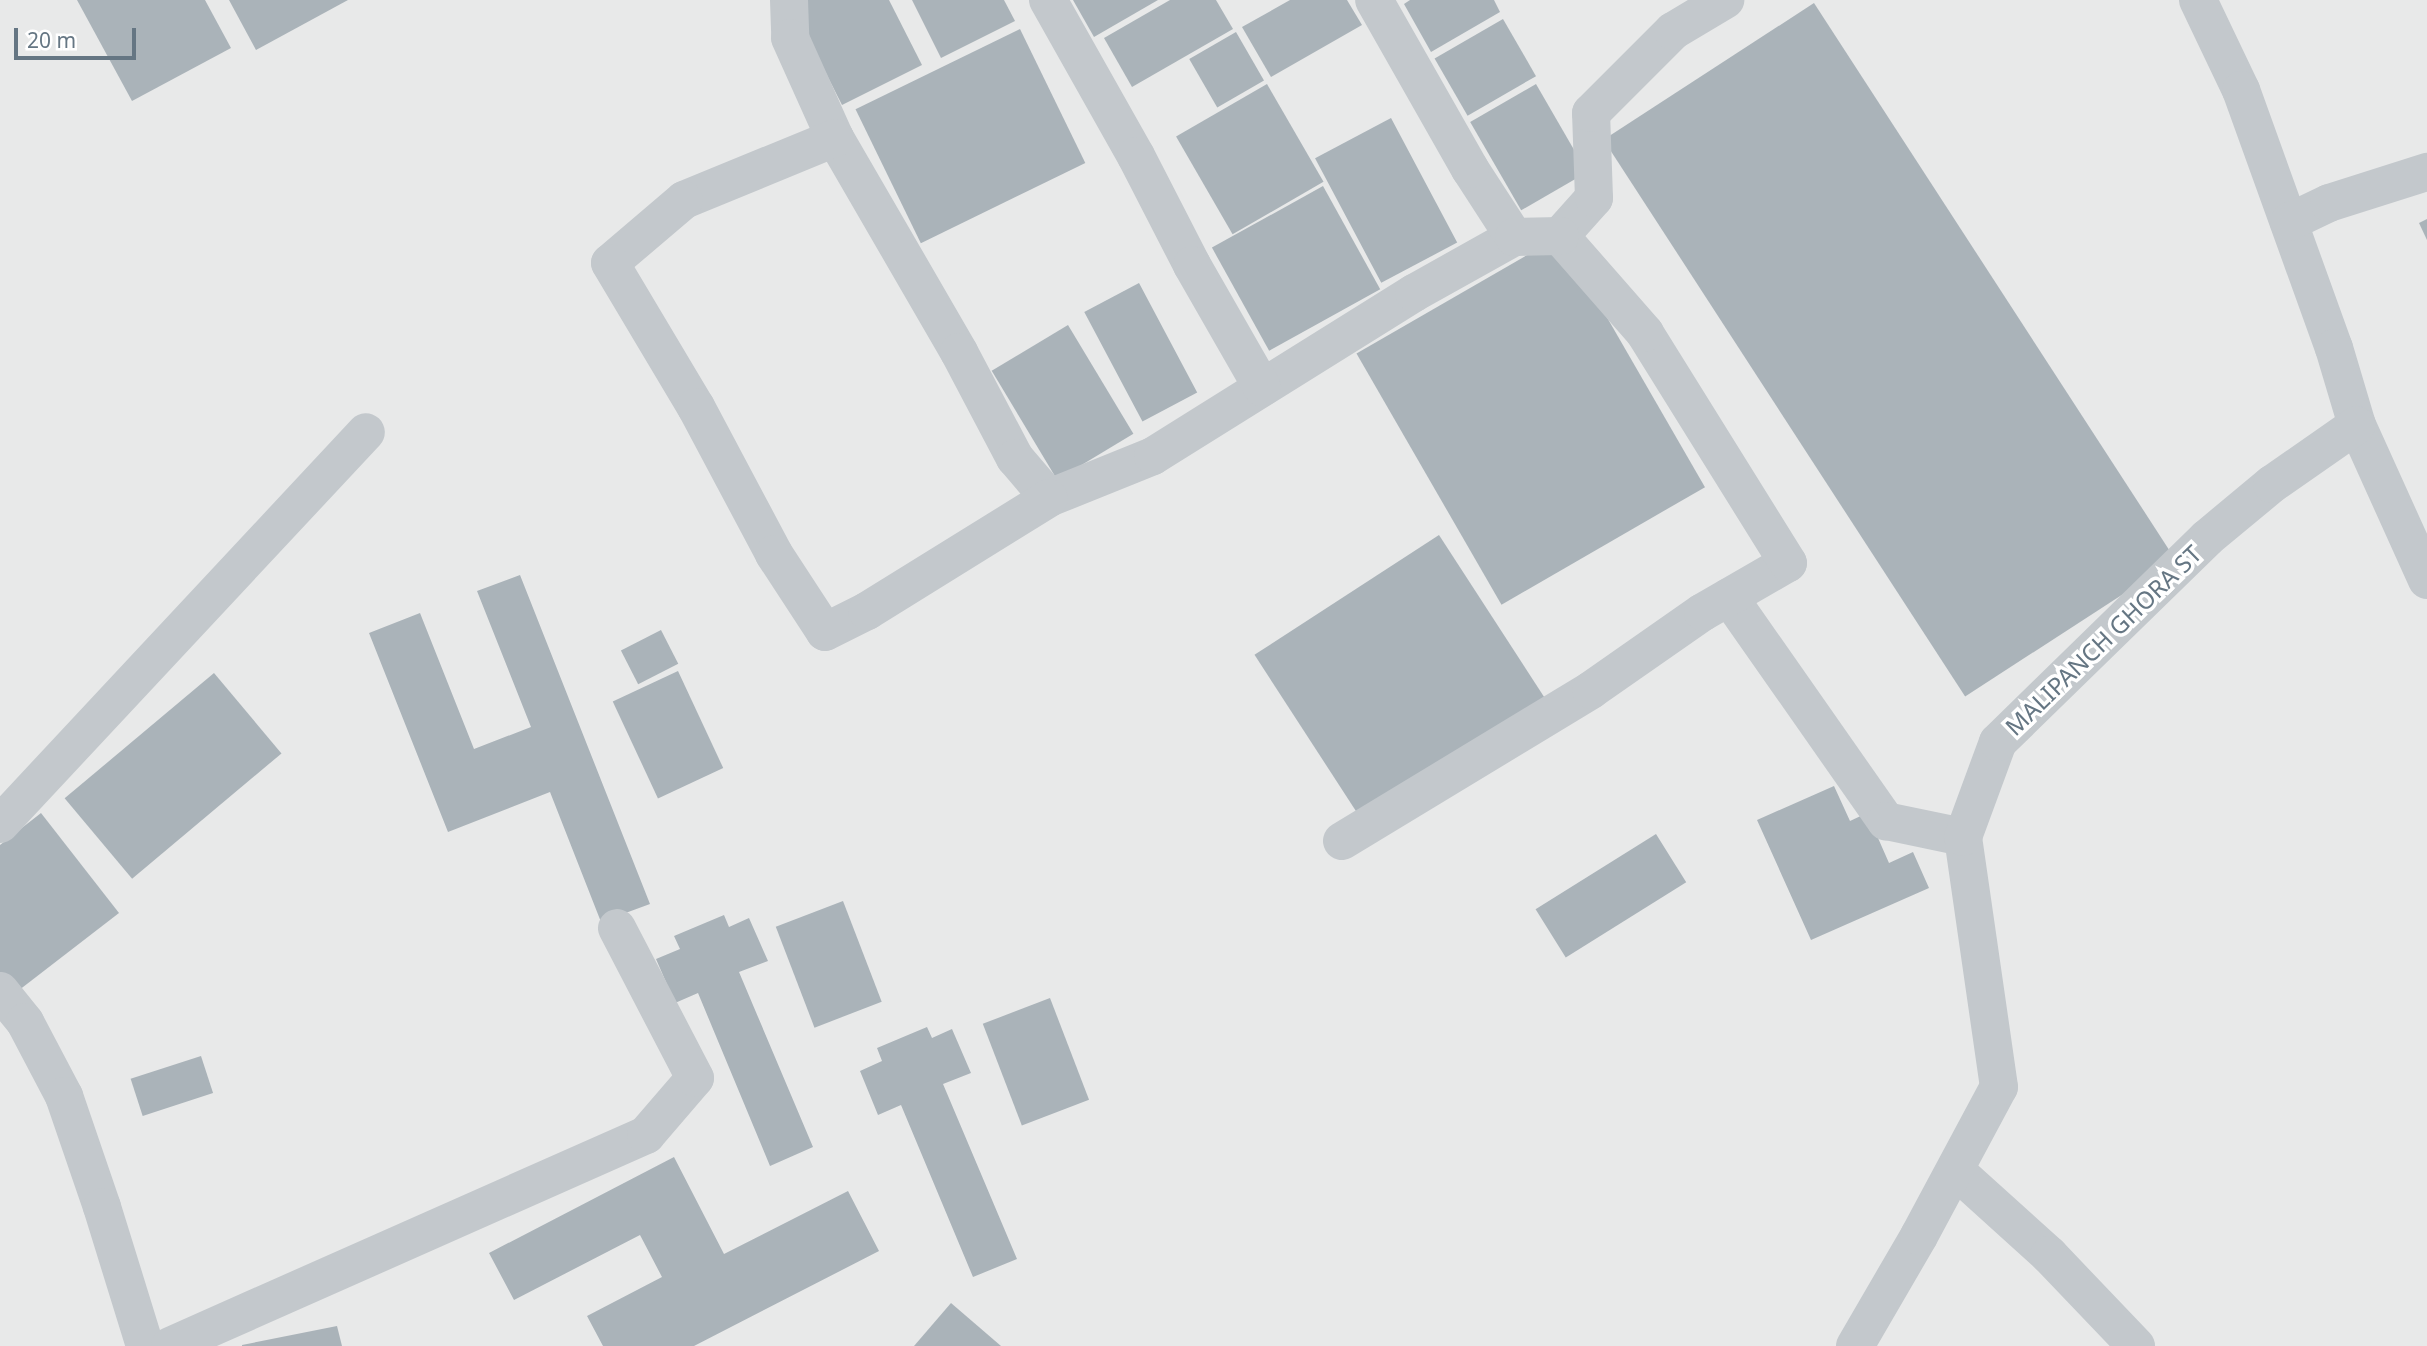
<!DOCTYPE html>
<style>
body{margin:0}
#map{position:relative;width:2427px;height:1346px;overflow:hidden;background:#fafaf8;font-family:"Noto Sans",sans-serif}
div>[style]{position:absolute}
.built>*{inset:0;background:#e8e9e9;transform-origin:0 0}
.building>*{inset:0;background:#aab3b9;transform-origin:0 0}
.street>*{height:38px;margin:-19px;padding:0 19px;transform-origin:19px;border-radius:19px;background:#c3c8cc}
span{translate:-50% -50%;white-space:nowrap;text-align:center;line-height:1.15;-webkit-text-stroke:7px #fff;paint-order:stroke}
.street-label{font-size:24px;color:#657683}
.scale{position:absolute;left:14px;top:28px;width:122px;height:32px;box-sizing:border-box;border:4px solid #657683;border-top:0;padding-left:9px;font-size:21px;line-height:24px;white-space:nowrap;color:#657683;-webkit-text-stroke:5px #fff;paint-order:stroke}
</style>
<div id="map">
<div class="built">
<div style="left:0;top:0;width:2427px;height:1346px"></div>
</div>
<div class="building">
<div style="clip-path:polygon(77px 0,205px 0,231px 48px,132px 101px)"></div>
<div style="clip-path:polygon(229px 0,348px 0,256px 50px)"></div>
<div style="clip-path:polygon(789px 0,889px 0,922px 65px,842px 105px)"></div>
<div style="clip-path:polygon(912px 0,1004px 0,1015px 21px,941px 58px)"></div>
<div style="clip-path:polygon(1073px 0,1158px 0,1094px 37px)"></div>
<div style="clip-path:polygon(1170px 0,1216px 0,1233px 29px,1132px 87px,1104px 38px)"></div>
<div style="clip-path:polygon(1290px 0,1347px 0,1362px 25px,1271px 77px,1242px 27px)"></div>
<div style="clip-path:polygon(1410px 0,1494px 0,1500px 12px,1431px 52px,1404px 4px)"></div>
<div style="left:1814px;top:3px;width:664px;height:251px;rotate:57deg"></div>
<div style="left:1503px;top:19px;width:66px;height:79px;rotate:60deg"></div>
<div style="left:1020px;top:29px;width:149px;height:183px;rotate:64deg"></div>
<div style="left:1236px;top:32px;width:56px;height:54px;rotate:60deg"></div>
<div style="left:1267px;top:84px;width:113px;height:105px;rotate:60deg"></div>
<div style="left:1536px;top:84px;width:102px;height:76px;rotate:60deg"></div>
<div style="left:1391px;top:118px;width:141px;height:86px;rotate:62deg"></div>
<div style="left:1323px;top:186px;width:118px;height:127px;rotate:61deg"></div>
<div style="clip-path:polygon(2427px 219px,2427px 240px,2419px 223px)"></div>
<div style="left:1560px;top:236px;width:290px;height:235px;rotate:60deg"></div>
<div style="left:1139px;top:283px;width:124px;height:62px;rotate:62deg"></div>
<div style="left:1068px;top:325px;width:127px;height:89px;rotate:59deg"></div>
<div style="left:1439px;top:535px;width:202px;height:220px;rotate:57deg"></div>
<div style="clip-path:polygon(520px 575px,650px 904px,601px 922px,550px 792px,448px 832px,369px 633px,420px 613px,474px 749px,531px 727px,477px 591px)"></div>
<div style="left:661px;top:630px;width:38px;height:45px;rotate:63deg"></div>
<div style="left:678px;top:671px;width:107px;height:72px;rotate:65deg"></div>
<div style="left:214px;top:673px;width:105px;height:195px;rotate:50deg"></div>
<div style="clip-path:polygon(1834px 786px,1850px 821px,1867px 813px,1889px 863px,1913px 852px,1929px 888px,1811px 940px,1757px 820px)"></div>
<div style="clip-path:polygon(41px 813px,119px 913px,14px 994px,0 975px,0 845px)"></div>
<div style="left:1656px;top:834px;width:57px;height:142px;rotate:58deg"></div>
<div style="left:843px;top:901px;width:108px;height:72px;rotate:69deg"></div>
<div style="clip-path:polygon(724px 915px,729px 927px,749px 918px,768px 961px,739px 972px,813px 1147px,770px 1166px,698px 993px,675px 1003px,656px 959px,680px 949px,674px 936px)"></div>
<div style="left:1050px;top:998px;width:109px;height:72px;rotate:69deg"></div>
<div style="clip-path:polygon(927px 1027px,932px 1038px,952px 1029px,971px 1073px,943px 1084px,1017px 1259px,973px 1277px,901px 1105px,878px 1115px,860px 1071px,882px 1061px,877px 1048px)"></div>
<div style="left:201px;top:1056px;width:39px;height:74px;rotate:72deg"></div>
<div style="clip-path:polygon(674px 1157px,724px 1254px,848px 1191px,879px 1251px,694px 1346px,603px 1346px,587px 1316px,662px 1277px,640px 1235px,514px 1300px,489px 1253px)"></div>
<div style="clip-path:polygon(951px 1303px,1001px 1346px,914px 1346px)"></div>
<div style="clip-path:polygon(337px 1326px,342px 1346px,242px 1346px,242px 1345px)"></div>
</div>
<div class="street">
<div style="left:789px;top:0;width:38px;rotate:88deg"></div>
<div style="left:790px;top:38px;width:110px;rotate:65.8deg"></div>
<div style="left:835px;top:138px;width:247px;rotate:59.9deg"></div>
<div style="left:959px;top:352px;width:120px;rotate:62.2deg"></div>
<div style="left:1015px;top:458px;width:52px;rotate:49.6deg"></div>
<div style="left:1049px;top:498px;width:112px;rotate:-22deg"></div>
<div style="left:1153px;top:456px;width:308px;rotate:-32deg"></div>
<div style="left:1414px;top:293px;width:115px;rotate:-29.2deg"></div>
<div style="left:1514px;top:237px;width:81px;rotate:-122.9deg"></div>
<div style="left:1470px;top:169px;width:194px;rotate:-119.6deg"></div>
<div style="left:1048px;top:0;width:179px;rotate:60.6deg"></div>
<div style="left:1136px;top:156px;width:123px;rotate:62.8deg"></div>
<div style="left:1192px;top:265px;width:141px;rotate:60.2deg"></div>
<div style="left:2198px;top:0;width:100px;rotate:64.5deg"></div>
<div style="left:2241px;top:90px;width:274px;rotate:70.2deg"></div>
<div style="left:2334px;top:348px;width:80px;rotate:73.4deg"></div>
<div style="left:2357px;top:425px;width:170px;rotate:65.7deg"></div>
<div style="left:835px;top:138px;width:163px;rotate:157.7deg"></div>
<div style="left:684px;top:200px;width:97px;rotate:139.6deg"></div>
<div style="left:610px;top:263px;width:168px;rotate:59.2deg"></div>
<div style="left:696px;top:407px;width:166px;rotate:62deg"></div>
<div style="left:774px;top:554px;width:93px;rotate:56.8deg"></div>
<div style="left:825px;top:632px;width:47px;rotate:-26.6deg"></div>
<div style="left:867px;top:611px;width:214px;rotate:-31.8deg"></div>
<div style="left:2289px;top:222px;width:44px;rotate:-25.4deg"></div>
<div style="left:2329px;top:203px;width:103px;rotate:-17.6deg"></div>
<div style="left:1560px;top:236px;width:51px;rotate:-48.2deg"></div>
<div style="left:1594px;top:198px;width:85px;rotate:-92deg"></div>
<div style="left:1591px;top:113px;width:116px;rotate:-45deg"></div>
<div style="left:1673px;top:31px;width:61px;rotate:-30.8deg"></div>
<div style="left:1729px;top:597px;width:274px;rotate:55deg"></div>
<div style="left:1886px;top:821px;width:79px;rotate:11.7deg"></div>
<div style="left:0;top:824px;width:536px;rotate:-46.96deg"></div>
<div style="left:1342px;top:841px;width:291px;rotate:-31.2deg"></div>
<div style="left:1591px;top:690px;width:136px;rotate:-34.9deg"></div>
<div style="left:1703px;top:612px;width:98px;rotate:-30deg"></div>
<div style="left:1788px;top:563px;width:271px;rotate:-121.9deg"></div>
<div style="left:1645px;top:333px;width:129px;rotate:-131.2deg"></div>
<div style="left:1560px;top:236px;width:46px;rotate:178.8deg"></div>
<div style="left:0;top:991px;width:40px;rotate:51deg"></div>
<div style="left:25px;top:1022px;width:84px;rotate:62.2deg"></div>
<div style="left:64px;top:1096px;width:117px;rotate:71.1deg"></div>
<div style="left:102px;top:1207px;width:145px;rotate:72.8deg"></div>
<div style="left:1955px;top:1170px;width:127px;rotate:42.1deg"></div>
<div style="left:2049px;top:1255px;width:126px;rotate:46.3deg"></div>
<div style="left:170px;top:1346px;width:521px;rotate:-23.91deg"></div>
<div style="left:646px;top:1135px;width:75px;rotate:-49.3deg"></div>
<div style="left:695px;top:1078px;width:169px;rotate:-117.5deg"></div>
<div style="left:1855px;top:1346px;width:127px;rotate:-59.8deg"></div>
<div style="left:1919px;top:1236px;width:169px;rotate:-61.8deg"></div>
<div style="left:1999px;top:1087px;width:253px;rotate:-98.2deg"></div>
<div style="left:1963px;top:837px;width:101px;rotate:-69.8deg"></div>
<div style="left:1998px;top:742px;width:292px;rotate:-44.3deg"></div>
<div style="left:2207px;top:538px;width:85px;rotate:-39.7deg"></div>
<div style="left:2272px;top:484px;width:103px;rotate:-34.8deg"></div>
</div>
<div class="street-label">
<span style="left:2103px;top:640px;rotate:-44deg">MALIPANCH GHORA ST</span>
</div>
<div class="scale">20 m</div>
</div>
